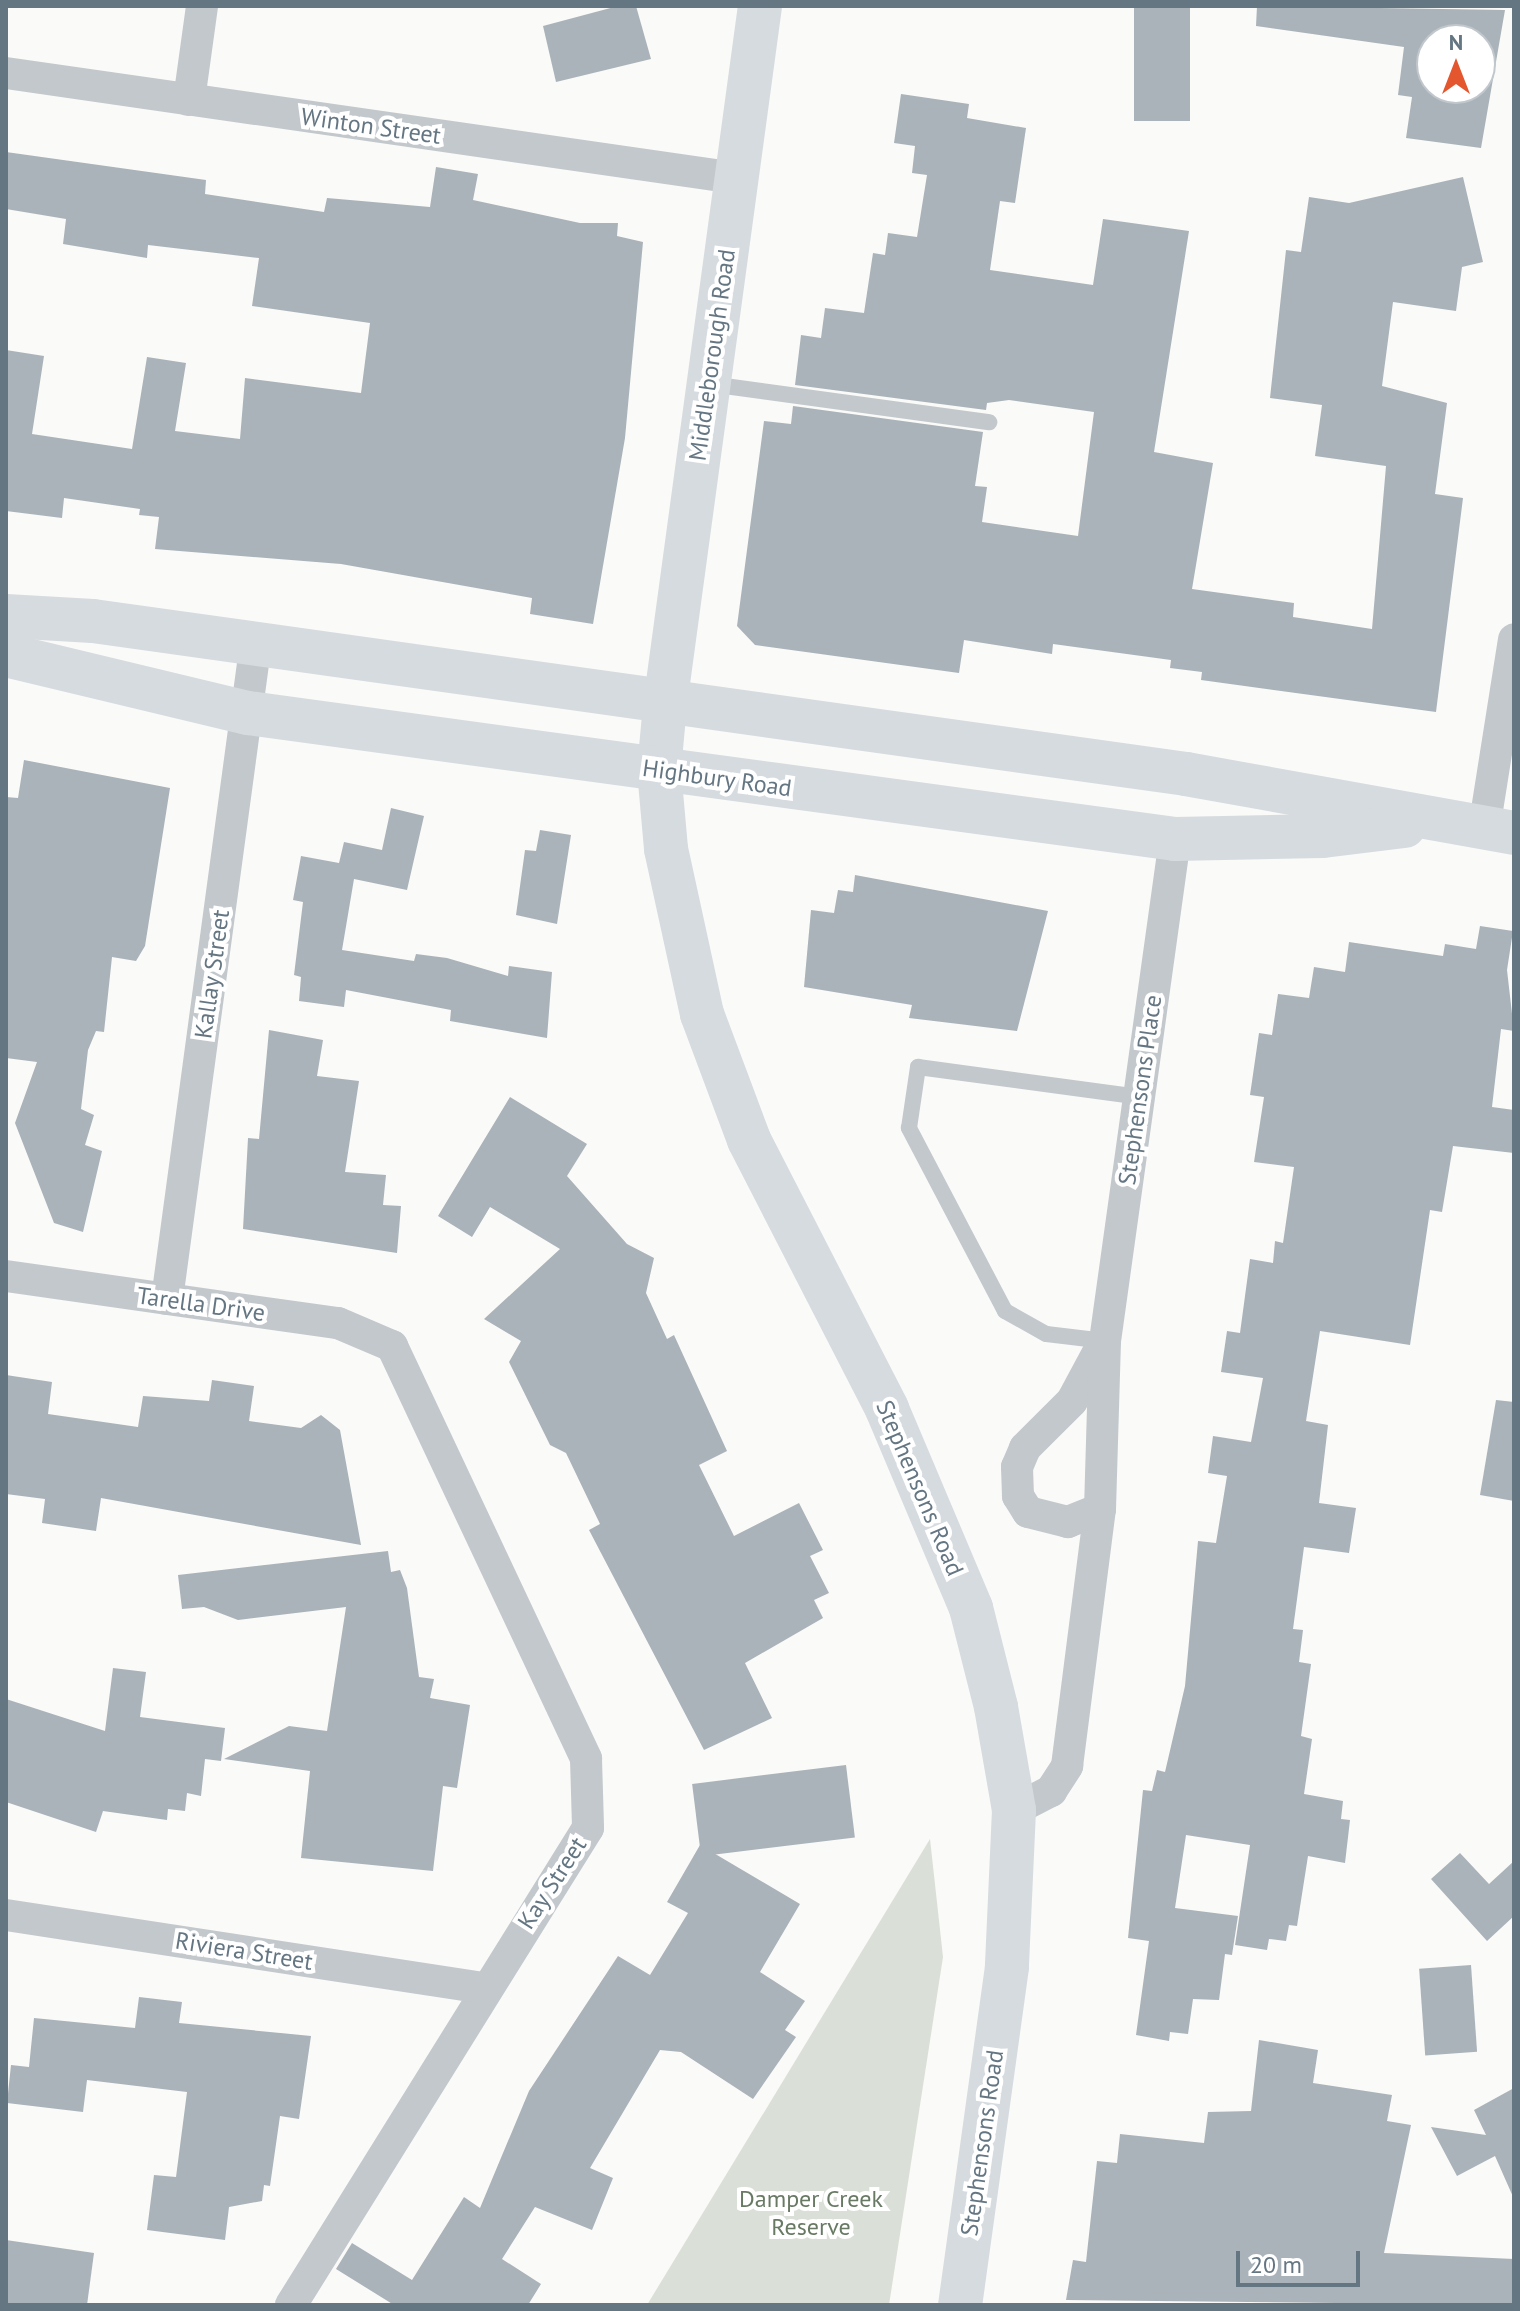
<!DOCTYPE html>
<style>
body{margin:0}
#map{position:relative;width:1520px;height:2311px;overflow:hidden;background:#fafaf8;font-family:"PT Sans",sans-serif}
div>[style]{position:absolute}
.green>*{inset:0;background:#dadfd7}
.building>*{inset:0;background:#aab3b9;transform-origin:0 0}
.lane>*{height:16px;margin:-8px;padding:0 8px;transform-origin:8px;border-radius:8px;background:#c3c8cc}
.street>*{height:32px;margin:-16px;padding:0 16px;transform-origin:16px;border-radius:16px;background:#c3c8cc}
.primary>*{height:44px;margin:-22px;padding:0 22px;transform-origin:22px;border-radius:22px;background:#d6dbdf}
span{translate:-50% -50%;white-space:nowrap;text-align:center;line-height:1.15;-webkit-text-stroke:8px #fff;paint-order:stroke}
.street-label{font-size:24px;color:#657683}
.park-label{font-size:24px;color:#687a64}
.frame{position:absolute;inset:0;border:8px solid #657683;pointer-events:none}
.north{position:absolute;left:1416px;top:24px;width:80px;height:80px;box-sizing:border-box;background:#fff;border:2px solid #c1c8cd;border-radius:50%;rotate:0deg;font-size:22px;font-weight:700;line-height:32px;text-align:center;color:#657683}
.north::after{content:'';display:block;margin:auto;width:28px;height:36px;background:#e4572e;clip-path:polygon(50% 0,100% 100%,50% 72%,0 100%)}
.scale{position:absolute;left:1236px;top:2251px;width:124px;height:36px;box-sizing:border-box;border:4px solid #657683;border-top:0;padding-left:10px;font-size:24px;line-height:28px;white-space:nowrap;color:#657683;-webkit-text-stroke:6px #fff;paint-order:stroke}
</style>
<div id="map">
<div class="green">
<div style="clip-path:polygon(930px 1839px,943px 1957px,889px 2305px,647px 2305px)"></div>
</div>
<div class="building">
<div style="clip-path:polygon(618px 6px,636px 6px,651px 59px,556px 82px,543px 26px)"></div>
<div style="left:1134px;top:6px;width:56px;height:115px"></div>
<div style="clip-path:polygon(evenodd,1257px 6px,1505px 10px,1481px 148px,1406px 138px,1412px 97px,1398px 95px,1404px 47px,1256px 26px,1257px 6px,1432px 40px,1480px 40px,1480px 88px,1432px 88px,1432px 40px)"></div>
<div style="clip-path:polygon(901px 94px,969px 104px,967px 118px,1026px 128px,1015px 203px,1000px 201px,990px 270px,1093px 285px,1103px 219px,1189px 231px,1154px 452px,1213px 463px,1192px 589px,1294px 603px,1293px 617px,1372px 629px,1386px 466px,1315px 456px,1322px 405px,1270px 398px,1286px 250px,1301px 252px,1309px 197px,1349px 203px,1463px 177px,1483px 262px,1462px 267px,1456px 311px,1393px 302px,1382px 386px,1447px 403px,1435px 494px,1463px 498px,1436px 712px,1201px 680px,1202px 672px,1170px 668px,1171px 660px,1053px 644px,1052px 654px,964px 640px,959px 673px,755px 645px,737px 626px,764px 421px,791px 424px,793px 406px,983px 432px,975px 486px,987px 487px,982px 522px,1078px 536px,1094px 412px,1009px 400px,987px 403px,986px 410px,795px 385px,801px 335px,821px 338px,825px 308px,864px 313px,873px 253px,885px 255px,888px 233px,917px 237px,927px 175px,912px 173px,915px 146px,894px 143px)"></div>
<div style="clip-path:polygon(6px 152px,206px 180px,205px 194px,324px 212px,327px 198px,430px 207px,436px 167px,478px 174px,473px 200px,580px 223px,618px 223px,617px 236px,643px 242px,625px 438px,593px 624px,530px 614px,532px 598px,341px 564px,155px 549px,159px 517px,139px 515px,140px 509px,64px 498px,62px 518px,6px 511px,6px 350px,44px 356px,32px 434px,132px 449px,147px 357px,186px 363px,175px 431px,240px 439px,245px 378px,361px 393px,370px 323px,252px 306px,259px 258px,148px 245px,147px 258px,63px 244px,66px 219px,6px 209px)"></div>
<div style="clip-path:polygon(24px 760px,170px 788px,145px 946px,136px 961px,112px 957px,104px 1032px,96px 1031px,88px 1050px,81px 1109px,94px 1115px,85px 1145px,102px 1151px,83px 1232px,54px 1223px,15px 1123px,37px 1062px,6px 1058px,6px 797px,18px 798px)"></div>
<div style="clip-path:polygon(391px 808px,424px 816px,407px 890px,354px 879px,342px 950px,414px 961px,416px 954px,447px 958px,508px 976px,509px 966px,552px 972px,547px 1038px,450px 1021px,451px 1010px,346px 990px,344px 1007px,299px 1001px,301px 977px,294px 975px,303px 902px,293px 900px,301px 856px,339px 863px,344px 842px,382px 850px)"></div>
<div style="clip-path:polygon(540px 830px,571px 835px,557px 924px,516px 915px,525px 850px,536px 851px)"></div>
<div style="clip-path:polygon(855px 875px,1048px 911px,1017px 1031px,909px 1018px,912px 1005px,804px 987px,811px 910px,834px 913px,838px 890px,853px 892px)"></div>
<div style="clip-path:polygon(1480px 926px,1513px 931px,1507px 970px,1514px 1031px,1501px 1029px,1492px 1107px,1514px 1110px,1514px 1153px,1453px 1146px,1442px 1212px,1430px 1210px,1410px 1345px,1320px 1331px,1306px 1421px,1328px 1425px,1319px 1503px,1356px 1508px,1349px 1553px,1304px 1547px,1293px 1629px,1303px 1630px,1299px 1662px,1311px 1664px,1301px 1736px,1312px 1739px,1304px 1794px,1343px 1801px,1341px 1819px,1350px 1820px,1345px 1863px,1308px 1856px,1297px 1926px,1289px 1925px,1286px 1941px,1269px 1939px,1267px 1950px,1235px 1945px,1250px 1845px,1186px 1835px,1175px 1908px,1238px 1916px,1232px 1955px,1225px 1954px,1219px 2000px,1193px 1999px,1188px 2034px,1170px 2032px,1169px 2041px,1136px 2035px,1149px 1941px,1128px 1938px,1143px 1790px,1152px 1791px,1157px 1770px,1165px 1772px,1185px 1686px,1198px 1541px,1216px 1543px,1227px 1476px,1208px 1473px,1213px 1436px,1251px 1442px,1263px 1378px,1221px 1372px,1227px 1331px,1240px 1333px,1250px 1259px,1273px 1263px,1275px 1241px,1283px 1243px,1294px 1167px,1254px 1162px,1264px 1097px,1250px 1095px,1259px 1033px,1272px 1035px,1278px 994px,1309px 998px,1314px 967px,1345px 972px,1349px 942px,1443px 956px,1445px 944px,1476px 949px)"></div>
<div style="clip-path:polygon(269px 1030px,323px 1040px,317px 1076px,359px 1081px,345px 1172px,386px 1175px,383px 1205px,401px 1206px,397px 1253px,243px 1229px,248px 1138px,259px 1139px)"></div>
<div style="clip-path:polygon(510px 1097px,587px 1144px,567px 1176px,627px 1244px,654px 1258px,646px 1293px,667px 1339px,674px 1335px,727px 1451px,699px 1465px,734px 1536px,799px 1503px,823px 1550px,810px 1556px,829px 1593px,814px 1600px,823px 1618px,745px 1663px,772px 1718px,704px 1750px,589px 1530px,600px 1524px,566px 1453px,550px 1445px,509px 1362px,521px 1341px,484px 1319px,560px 1249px,490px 1207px,472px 1237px,438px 1216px)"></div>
<div style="clip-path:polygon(6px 1375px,52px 1382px,48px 1414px,138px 1427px,143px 1396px,209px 1401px,212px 1380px,254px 1386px,249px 1421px,301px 1428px,321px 1415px,340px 1430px,361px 1545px,101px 1498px,96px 1531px,42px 1523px,45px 1499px,6px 1494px)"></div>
<div style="clip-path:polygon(1496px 1400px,1514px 1402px,1514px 1501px,1480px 1495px)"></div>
<div style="clip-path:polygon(388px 1551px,391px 1572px,400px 1570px,407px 1588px,419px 1677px,434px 1679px,430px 1698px,470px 1705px,457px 1788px,443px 1786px,433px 1871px,301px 1858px,310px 1771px,224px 1759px,289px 1726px,327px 1731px,346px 1607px,238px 1620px,204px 1607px,182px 1609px,178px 1575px)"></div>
<div style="clip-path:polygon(113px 1668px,146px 1672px,140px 1717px,225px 1728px,221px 1761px,205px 1759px,201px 1796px,187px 1793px,185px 1811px,168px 1809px,167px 1820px,103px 1811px,96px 1832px,6px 1802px,6px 1699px,105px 1731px)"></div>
<div style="left:846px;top:1765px;width:73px;height:155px;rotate:83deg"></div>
<div style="clip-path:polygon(700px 1845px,800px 1904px,760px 1972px,805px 2001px,785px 2030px,796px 2037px,753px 2099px,681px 2052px,660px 2050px,590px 2168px,613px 2178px,592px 2230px,535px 2207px,502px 2259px,541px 2284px,528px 2305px,394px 2305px,336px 2269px,352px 2243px,412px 2280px,464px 2197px,480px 2208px,529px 2091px,618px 1956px,650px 1975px,688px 1913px,667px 1902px)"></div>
<div style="clip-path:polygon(1460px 1853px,1489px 1884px,1514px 1861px,1514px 1916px,1487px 1941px,1431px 1879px)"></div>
<div style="left:1471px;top:1965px;width:87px;height:52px;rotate:86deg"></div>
<div style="clip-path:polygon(139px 1997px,182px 2002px,179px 2023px,311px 2036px,299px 2119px,280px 2116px,270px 2186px,264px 2185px,262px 2201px,229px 2207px,225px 2240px,147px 2230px,154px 2175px,176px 2177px,187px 2092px,87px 2080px,83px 2112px,7px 2103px,11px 2065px,29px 2067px,34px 2018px,135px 2028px)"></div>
<div style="clip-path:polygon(1259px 2040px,1318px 2050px,1313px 2083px,1392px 2095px,1387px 2121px,1411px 2125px,1384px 2253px,1514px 2259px,1514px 2305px,1066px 2300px,1073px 2260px,1086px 2262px,1097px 2161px,1117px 2163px,1120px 2134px,1204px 2143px,1208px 2112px,1251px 2111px)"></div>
<div style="clip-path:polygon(1514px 2088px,1514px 2199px,1495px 2156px,1457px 2176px,1431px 2127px,1486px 2135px,1474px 2110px)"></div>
<div style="clip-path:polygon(6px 2240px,94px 2253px,87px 2305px,6px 2305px)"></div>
</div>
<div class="lane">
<div style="left:710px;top:384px;width:282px;rotate:7.8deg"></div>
<div style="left:1105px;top:1341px;width:59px;rotate:-173.2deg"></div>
<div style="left:1046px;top:1334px;width:47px;rotate:-150.7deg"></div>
<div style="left:1005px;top:1311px;width:207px;rotate:-117.7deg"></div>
<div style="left:909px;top:1128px;width:62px;rotate:-81.6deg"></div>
<div style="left:918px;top:1067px;width:223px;rotate:7.7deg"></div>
</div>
<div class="street">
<div style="left:6px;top:73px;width:738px;rotate:8.19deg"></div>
<div style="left:189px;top:100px;width:95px;rotate:-82.1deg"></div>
<div style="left:1484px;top:829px;width:192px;rotate:-81deg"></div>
<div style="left:6px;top:1276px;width:335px;rotate:8.1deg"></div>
<div style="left:338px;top:1323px;width:59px;rotate:23.1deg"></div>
<div style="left:392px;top:1346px;width:456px;rotate:64.8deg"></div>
<div style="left:586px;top:1759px;width:69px;rotate:88.3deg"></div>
<div style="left:588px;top:1828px;width:562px;rotate:121.91deg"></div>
<div style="left:167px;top:1299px;width:656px;rotate:-82.29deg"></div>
<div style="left:1100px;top:1509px;width:35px;rotate:158deg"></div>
<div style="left:1068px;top:1522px;width:41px;rotate:-166deg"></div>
<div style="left:1028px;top:1512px;width:19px;rotate:-122deg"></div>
<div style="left:1018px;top:1496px;width:29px;rotate:-92deg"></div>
<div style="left:1017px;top:1467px;width:21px;rotate:-67deg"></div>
<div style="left:1025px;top:1448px;width:66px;rotate:-45deg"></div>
<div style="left:1072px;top:1401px;width:61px;rotate:-61.8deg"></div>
<div style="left:1014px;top:1810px;width:42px;rotate:-27.2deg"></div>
<div style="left:1051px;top:1791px;width:30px;rotate:-57deg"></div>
<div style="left:1067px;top:1766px;width:259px;rotate:-82.7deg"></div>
<div style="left:1100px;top:1509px;width:168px;rotate:-88.3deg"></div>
<div style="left:1105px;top:1341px;width:507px;rotate:-82.06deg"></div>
<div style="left:6px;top:1915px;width:483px;rotate:8.7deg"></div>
</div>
<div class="primary">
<div style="left:760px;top:6px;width:705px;rotate:97.74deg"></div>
<div style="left:665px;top:705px;width:65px;rotate:95.3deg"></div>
<div style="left:659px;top:770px;width:79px;rotate:84.9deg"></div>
<div style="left:666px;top:849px;width:169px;rotate:77.7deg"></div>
<div style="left:702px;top:1014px;width:134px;rotate:69.5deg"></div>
<div style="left:749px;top:1140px;width:302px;rotate:62.8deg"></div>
<div style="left:887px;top:1409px;width:216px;rotate:67.1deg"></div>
<div style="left:971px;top:1608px;width:102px;rotate:75.8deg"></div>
<div style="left:996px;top:1707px;width:105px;rotate:80.1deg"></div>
<div style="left:1014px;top:1810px;width:157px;rotate:92.6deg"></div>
<div style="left:1007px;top:1967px;width:341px;rotate:97.9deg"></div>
<div style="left:6px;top:616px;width:87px;rotate:3.3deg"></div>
<div style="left:93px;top:621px;width:1104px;rotate:7.97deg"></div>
<div style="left:1186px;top:774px;width:333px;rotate:10.2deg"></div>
<div style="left:6px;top:655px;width:249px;rotate:13.5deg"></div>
<div style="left:248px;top:713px;width:936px;rotate:7.74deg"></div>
<div style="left:1175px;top:839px;width:148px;rotate:-1.2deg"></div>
<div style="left:1323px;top:836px;width:82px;rotate:-7deg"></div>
</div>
<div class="street-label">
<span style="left:371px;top:126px;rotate:8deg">Winton Street</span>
<span style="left:712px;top:355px;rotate:-82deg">Middleborough Road</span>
<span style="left:717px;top:778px;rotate:8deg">Highbury Road</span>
<span style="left:212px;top:974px;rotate:-82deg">Kallay Street</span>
<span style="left:1140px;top:1090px;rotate:-82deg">Stephensons Place</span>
<span style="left:201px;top:1304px;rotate:8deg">Tarella Drive</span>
<span style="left:920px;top:1488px;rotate:67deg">Stephensons Road</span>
<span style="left:552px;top:1883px;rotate:-57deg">Kay Street</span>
<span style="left:244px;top:1951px;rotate:9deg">Riviera Street</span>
<span style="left:982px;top:2143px;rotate:-82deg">Stephensons Road</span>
</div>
<div class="park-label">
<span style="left:811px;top:2213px">Damper Creek<br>Reserve</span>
</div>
<div class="frame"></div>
<div class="north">N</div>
<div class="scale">20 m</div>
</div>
